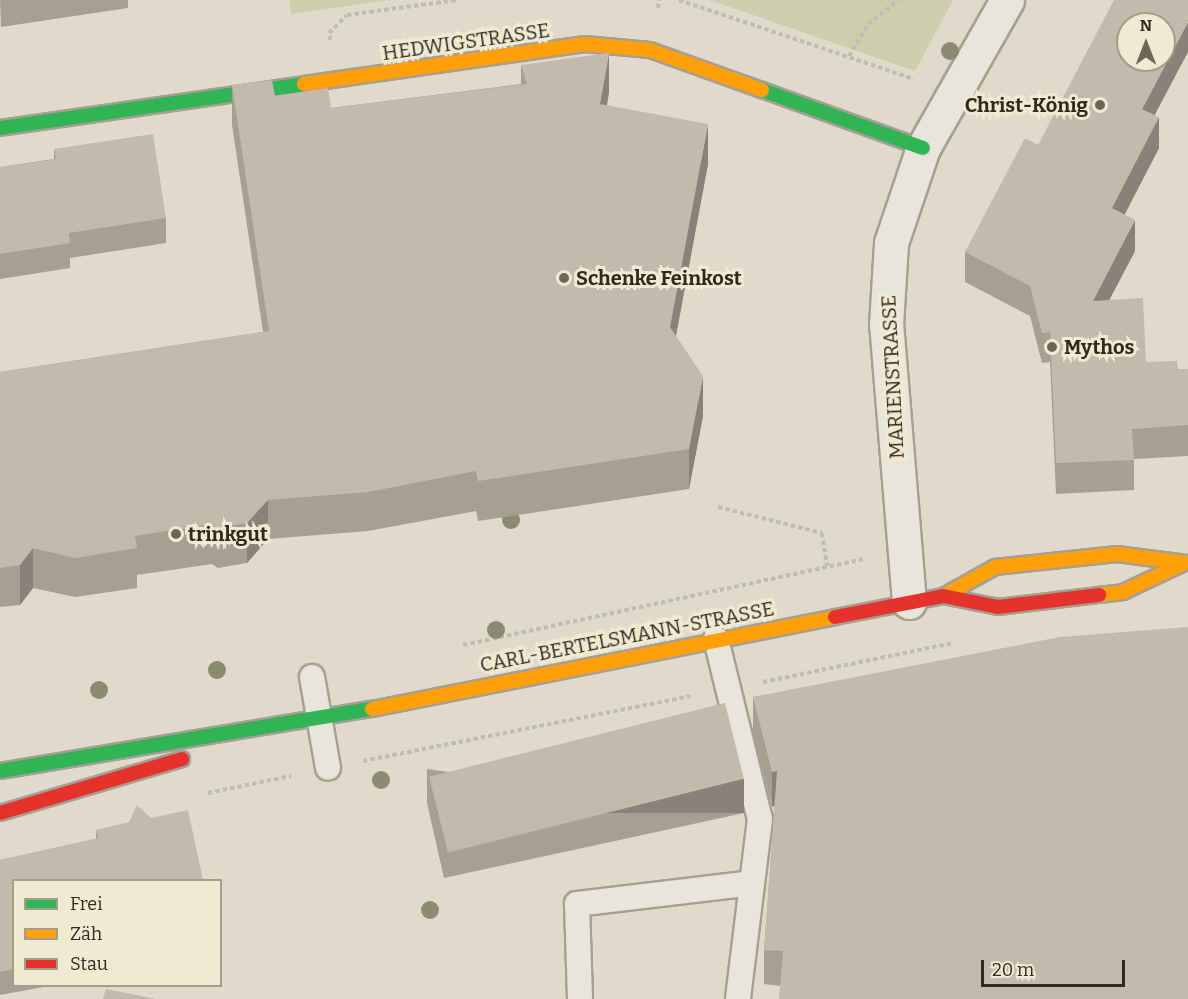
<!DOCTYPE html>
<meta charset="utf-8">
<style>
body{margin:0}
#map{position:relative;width:1188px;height:999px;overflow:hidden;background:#e0daca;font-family:Bitter,serif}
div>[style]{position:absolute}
.green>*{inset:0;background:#cdceae}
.path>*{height:4px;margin-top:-2px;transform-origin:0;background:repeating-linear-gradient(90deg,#c1bcb3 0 4.5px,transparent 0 7.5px)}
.roads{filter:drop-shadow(2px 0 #a59f94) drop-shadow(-2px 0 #a59f94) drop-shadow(0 2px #a59f94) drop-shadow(0 -2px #a59f94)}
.lane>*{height:24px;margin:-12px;padding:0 12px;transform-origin:12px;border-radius:12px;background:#e8e5db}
.street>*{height:33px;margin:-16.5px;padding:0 16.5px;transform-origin:16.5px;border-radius:16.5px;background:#e8e5db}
.fast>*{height:14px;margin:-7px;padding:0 7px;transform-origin:7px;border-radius:7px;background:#30b455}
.slow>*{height:14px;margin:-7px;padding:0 7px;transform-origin:7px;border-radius:7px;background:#ff9f0a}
.jam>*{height:14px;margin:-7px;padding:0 7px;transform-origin:7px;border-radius:7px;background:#e5322d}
.trees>*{width:18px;height:18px;margin:-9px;border-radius:50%;background:#898c70}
.wall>*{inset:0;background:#a89f94}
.shaded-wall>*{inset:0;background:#888278;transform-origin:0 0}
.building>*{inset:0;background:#c3b9ac;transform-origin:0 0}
.dots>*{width:16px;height:16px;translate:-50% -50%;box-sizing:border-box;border:3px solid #f1e9d1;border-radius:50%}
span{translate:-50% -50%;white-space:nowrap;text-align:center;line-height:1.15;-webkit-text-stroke:6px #f1e9d1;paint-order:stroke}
.street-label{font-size:20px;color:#32281e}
.poi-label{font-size:20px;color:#32281e;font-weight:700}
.right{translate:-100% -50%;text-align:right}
.left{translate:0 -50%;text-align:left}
.legend{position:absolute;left:12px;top:879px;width:210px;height:108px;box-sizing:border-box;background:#f1e9d1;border:2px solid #a59c89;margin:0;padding:8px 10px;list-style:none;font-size:18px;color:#32281e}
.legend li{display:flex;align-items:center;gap:12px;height:30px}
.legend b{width:30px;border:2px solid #a59c89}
.north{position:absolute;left:1116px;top:12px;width:60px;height:60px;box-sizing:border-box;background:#f1e9d1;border:2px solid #a59c89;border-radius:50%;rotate:0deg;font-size:16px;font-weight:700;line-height:24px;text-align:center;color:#32281e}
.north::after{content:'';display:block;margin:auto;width:21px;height:27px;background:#6f665a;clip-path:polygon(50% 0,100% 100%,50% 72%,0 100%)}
.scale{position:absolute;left:981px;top:960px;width:144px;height:27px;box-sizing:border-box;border:3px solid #32281e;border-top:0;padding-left:8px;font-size:18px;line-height:21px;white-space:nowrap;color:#32281e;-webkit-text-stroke:4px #f1e9d1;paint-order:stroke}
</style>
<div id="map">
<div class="green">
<div style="clip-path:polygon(289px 0,389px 0,291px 14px)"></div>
<div style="clip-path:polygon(710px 0,953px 0,915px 71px)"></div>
</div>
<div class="path">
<div style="left:679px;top:0;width:248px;rotate:18.6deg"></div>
<div style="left:658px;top:8px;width:8px;rotate:-83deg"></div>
<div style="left:330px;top:40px;width:7px;rotate:-98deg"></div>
<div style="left:329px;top:33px;width:25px;rotate:-45deg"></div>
<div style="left:347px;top:15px;width:111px;rotate:-7.8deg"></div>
<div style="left:849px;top:56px;width:37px;rotate:-59deg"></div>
<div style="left:868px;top:24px;width:39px;rotate:-38deg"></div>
<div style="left:718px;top:507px;width:107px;rotate:14deg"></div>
<div style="left:822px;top:533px;width:33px;rotate:81deg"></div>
<div style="left:463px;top:645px;width:409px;rotate:-12.1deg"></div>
<div style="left:763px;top:682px;width:194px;rotate:-11.6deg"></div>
<div style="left:363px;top:761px;width:334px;rotate:-11.2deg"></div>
<div style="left:208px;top:793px;width:85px;rotate:-11.6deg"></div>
</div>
<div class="roads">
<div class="lane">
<div style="left:716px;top:639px;width:185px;rotate:76.3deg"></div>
<div style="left:760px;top:819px;width:181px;rotate:97deg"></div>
<div style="left:312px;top:677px;width:92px;rotate:80deg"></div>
<div style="left:580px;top:999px;width:95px;rotate:-91.8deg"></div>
<div style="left:577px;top:904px;width:176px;rotate:-6.8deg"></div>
</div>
<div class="street">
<div style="left:909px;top:602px;width:278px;rotate:-94.7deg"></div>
<div style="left:886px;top:325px;width:82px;rotate:-86.5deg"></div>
<div style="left:891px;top:243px;width:100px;rotate:-71.4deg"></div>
<div style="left:923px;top:148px;width:170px;rotate:-60.4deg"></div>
</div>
<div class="fast">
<div style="left:762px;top:90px;width:171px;rotate:19.8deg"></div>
<div style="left:0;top:128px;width:307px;rotate:-8.2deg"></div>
<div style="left:0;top:771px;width:377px;rotate:-9.5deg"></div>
</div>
<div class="slow">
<div style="left:304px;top:84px;width:284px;rotate:-8.1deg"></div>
<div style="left:585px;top:44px;width:65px;rotate:5.3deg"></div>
<div style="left:650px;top:50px;width:119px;rotate:19.7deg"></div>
<div style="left:1099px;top:595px;width:24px;rotate:-7deg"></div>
<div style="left:1123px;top:592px;width:68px;rotate:-25.4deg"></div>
<div style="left:943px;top:596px;width:60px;rotate:-29.1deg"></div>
<div style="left:995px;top:567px;width:123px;rotate:-6.1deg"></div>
<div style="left:1117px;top:554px;width:70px;rotate:7.4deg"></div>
<div style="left:372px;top:709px;width:472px;rotate:-11.2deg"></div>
</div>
<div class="jam">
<div style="left:835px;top:617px;width:110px;rotate:-11deg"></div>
<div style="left:943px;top:596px;width:56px;rotate:11.3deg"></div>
<div style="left:998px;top:607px;width:102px;rotate:-6.8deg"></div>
<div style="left:0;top:813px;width:190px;rotate:-16.5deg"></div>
</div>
</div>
<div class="trees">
<div style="left:950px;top:51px"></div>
<div style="left:511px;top:520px"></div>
<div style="left:496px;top:630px"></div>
<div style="left:217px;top:670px"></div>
<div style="left:99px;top:690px"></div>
<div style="left:381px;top:780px"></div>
<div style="left:430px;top:910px"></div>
</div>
<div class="wall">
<div style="clip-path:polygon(0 0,128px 0,128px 8px,1px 27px)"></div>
<div style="clip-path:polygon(521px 65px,609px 92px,607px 105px,708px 164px,676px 336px,703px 416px,689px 489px,478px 521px,476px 511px,368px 531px,268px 539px,247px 563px,218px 568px,212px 564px,137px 575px,137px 588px,75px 597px,33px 588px,20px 605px,0 607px,0 372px,263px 332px,232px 125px,232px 85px,331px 108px,521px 84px)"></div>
<div style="clip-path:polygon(1155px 115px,1159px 148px,1124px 215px,1135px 251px,1109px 300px,1146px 362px,1178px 369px,1188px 369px,1188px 456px,1134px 459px,1134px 490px,1056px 494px,1050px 362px,1042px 363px,1030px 316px,965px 282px,965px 252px,1038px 145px)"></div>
<div style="clip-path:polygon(54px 149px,166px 218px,166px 243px,70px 258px,70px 268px,0 279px,0 167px,54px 159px)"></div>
<div style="clip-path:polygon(1188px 627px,780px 986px,764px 984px,764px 950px,775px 806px,772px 807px,753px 732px,753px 697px)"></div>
<div style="clip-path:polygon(427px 769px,744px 813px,444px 878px,427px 803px)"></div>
<div style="clip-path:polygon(151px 818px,14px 880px,14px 986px,49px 986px,0 995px,0 860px,96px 839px,96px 830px)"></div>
</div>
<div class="shaded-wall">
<div style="clip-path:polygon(1188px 22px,1188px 52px,1142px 139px,1142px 109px)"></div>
<div style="clip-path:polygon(609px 53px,609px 92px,600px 144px,600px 104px)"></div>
<div style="clip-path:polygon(1159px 117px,1159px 148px,1112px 239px,1112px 208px)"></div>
<div style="clip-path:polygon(708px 124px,708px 164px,670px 367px,670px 327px)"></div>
<div style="clip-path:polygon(1135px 220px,1135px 251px,1093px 331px,1093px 301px)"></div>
<div style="clip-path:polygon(703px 376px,703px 416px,689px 489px,689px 449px)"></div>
<div style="clip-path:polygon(268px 500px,268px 539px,247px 563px,247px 523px)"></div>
<div style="clip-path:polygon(33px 548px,33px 588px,20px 605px,20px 565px)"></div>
<div style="left:777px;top:771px;width:35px;height:5px;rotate:90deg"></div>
<div style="left:744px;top:779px;width:34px;height:307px;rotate:90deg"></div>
</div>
<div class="building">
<div style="clip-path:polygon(evenodd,1114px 0,1188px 0,1188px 22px,1142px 109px,1159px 117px,1112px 208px,1135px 220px,1093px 301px,1143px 298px,1146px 362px,1177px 361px,1178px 369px,1188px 369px,1188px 425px,1132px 429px,1134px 460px,1056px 463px,1050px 332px,1042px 333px,1030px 286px,965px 252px,1025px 138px,1038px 145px,1114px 0,1128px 24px,1164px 24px,1164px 60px,1128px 60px,1128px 24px)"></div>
<div style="clip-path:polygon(609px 53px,600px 104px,708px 124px,670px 327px,703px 376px,689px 449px,478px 481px,476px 471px,368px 492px,268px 500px,247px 523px,218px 528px,212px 524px,135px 536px,137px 548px,75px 558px,33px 548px,20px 565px,0 568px,0 372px,269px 331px,232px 85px,272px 80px,275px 96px,328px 88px,331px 108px,527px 84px,521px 65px)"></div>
<div style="clip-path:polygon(153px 134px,166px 218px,69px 233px,70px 243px,0 254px,0 167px,56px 159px,54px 149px)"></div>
<div style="clip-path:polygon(1188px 627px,1188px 999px,779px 999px,783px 951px,764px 950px,777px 771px,772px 772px,753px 697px,1060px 637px)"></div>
<div style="left:725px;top:703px;width:78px;height:305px;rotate:76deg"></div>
<div style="clip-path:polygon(137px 805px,151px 818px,188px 810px,203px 880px,14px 880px,14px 969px,0 972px,0 860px,98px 838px,96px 830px,129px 822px)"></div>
<div style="clip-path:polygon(106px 989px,156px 999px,103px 999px)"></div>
</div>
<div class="dots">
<div style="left:1100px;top:105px;background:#6f665a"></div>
<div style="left:564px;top:278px;background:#6f665a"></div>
<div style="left:1052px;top:347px;background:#6f665a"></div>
<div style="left:176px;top:534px;background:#6f665a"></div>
</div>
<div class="street-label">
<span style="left:466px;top:42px;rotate:-8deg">HEDWIGSTRASSE</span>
<span style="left:893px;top:377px;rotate:-93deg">MARIENSTRASSE</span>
<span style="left:627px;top:637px;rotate:-11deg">CARL-BERTELSMANN-STRASSE</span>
</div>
<div class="poi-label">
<span class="right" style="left:1088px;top:105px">Christ-König</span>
<span class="left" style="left:576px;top:278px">Schenke Feinkost</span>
<span class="left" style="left:1064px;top:347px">Mythos</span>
<span class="left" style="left:188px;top:534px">trinkgut</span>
</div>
<ul class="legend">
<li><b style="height:8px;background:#30b455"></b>Frei</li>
<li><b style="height:8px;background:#ff9f0a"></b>Zäh</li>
<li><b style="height:8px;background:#e5322d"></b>Stau</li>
</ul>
<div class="north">N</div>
<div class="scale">20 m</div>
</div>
